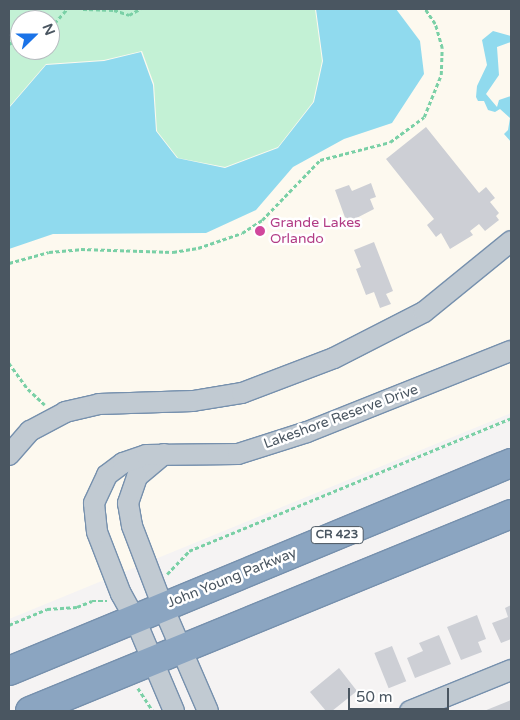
<!DOCTYPE html>
<style>
body{margin:0}
#map{position:relative;width:520px;height:720px;overflow:hidden;background:#f5f3f3;font-family:"Varela Round",sans-serif}
div>[style]{position:absolute}
.commercial>*{inset:0;background:#fdf9ef}
.green>*{inset:0;background:#c3f1d5}
.water>*{inset:0;background:#90daee}
.building>*{inset:0;background:#cdcfd5;transform-origin:0 0}
.path>*{height:2.5px;margin-top:-1.25px;transform-origin:0;background:repeating-linear-gradient(90deg,#7ad0a6 0 4px,transparent 0 6.5px)}
.roads{filter:drop-shadow(1px 0 #7690ad) drop-shadow(-1px 0 #7690ad) drop-shadow(0 1px #7690ad) drop-shadow(0 -1px #7690ad)}
.minor>*{height:20px;margin:-10px;padding:0 10px;transform-origin:10px;border-radius:10px;background:#c1cad2}
.highway>*{height:28px;margin:-14px;padding:0 14px;transform-origin:14px;border-radius:14px;background:#8ba5c1}
.dots>*{width:14px;height:14px;translate:-50% -50%;box-sizing:border-box;border:2px solid #fff;border-radius:50%}
span{translate:-50% -50%;white-space:nowrap;text-align:center;line-height:1.15;-webkit-text-stroke:5px #fff;paint-order:stroke}
.shield-label span{padding:1px 4px;background:#fff;border:1px solid;border-radius:4px;-webkit-text-stroke-width:0}
.shield-label{font-size:12px;color:#4a5661;font-weight:700}
.hotel-label{font-size:14px;color:#b23c85}
.left{translate:0 -50%;text-align:left}
.street-label{font-size:14px;color:#4a5661}
.frame{position:absolute;inset:0;border:10px solid #4a5661;pointer-events:none}
.north{position:absolute;left:10px;top:10px;width:50px;height:50px;box-sizing:border-box;background:#fff;border:1px solid #b7bbc0;border-radius:50%;rotate:68deg;font-size:14px;font-weight:700;line-height:20px;text-align:center;color:#4a5661}
.north::after{content:'';display:block;margin:auto;width:18px;height:22px;background:#1a73e8;clip-path:polygon(50% 0,100% 100%,50% 72%,0 100%)}
.scale{position:absolute;left:348px;top:688px;width:101px;height:22px;box-sizing:border-box;border:2px solid #4a5661;border-top:0;padding-left:6px;font-size:15px;line-height:18px;white-space:nowrap;color:#4a5661;-webkit-text-stroke:4px #fff;paint-order:stroke}
</style>
<div id="map">
<div class="commercial">
<div style="clip-path:polygon(evenodd,9px 9px,511px 9px,511px 413px,9px 619px,9px 9px,20px 20px,50px 20px,50px 50px,20px 50px,20px 20px)"></div>
</div>
<div class="green">
<div style="clip-path:polygon(evenodd,9px 9px,315px 9px,322px 61px,313px 102px,278px 147px,225px 167px,178px 158px,157px 131px,154px 84px,142px 51px,104px 60px,46px 64px,9px 107px,9px 9px,20px 20px,50px 20px,50px 50px,20px 50px,20px 20px)"></div>
</div>
<div class="water">
<div style="clip-path:polygon(316px 9px,396px 9px,420px 41px,424px 74px,392px 123px,344px 139px,293px 167px,256px 210px,206px 233px,53px 234px,9px 249px,9px 108px,46px 65px,104px 61px,141px 52px,153px 85px,156px 131px,177px 158px,225px 168px,278px 148px,314px 102px,323px 61px)"></div>
<div style="clip-path:polygon(493px 31px,511px 36px,511px 42px,497px 47px,499px 75px,486px 94px,497px 107px,499px 100px,511px 96px,511px 142px,504px 134px,508px 130px,510px 118px,500px 109px,495px 112px,488px 110px,484px 101px,478px 101px,476px 97px,477px 86px,487px 65px,482px 40px)"></div>
</div>
<div class="building">
<div style="clip-path:polygon(426px 127px,479px 193px,486px 187px,495px 198px,490px 202px,499px 213px,496px 216px,499px 220px,485px 231px,479px 224px,470px 231px,473px 235px,450px 249px,441px 233px,436px 237px,427px 225px,434px 219px,386px 159px)"></div>
<div style="clip-path:polygon(371px 183px,376px 197px,370px 199px,374px 209px,347px 223px,335px 190px,349px 185px,352px 191px)"></div>
<div style="clip-path:polygon(374px 242px,393px 291px,386px 294px,391px 304px,380px 308px,374px 292px,366px 295px,356px 269px,361px 267px,354px 250px)"></div>
<div style="clip-path:polygon(511px 605px,511px 639px,501px 643px,492px 623px,508px 617px,505px 608px)"></div>
<div style="clip-path:polygon(477px 615px,486px 639px,478px 642px,482px 652px,461px 660px,447px 627px)"></div>
<div style="clip-path:polygon(439px 635px,451px 664px,415px 678px,407px 658px,423px 651px,419px 643px)"></div>
<div style="left:392px;top:646px;width:38px;height:19px;rotate:68deg"></div>
<div style="clip-path:polygon(339px 668px,357px 691px,332px 711px,326px 711px,310px 692px)"></div>
<div style="clip-path:polygon(511px 700px,511px 711px,484px 711px)"></div>
</div>
<div class="path">
<div style="left:83px;top:9px;width:31px;rotate:2deg"></div>
<div style="left:114px;top:10px;width:16px;rotate:18deg"></div>
<div style="left:129px;top:15px;width:13px;rotate:-29deg"></div>
<div style="left:50px;top:28px;width:25px;rotate:-48deg"></div>
<div style="left:9px;top:44px;width:13px;rotate:-29deg"></div>
<div style="left:9px;top:263px;width:41px;rotate:-15.4deg"></div>
<div style="left:49px;top:252px;width:32px;rotate:-5deg"></div>
<div style="left:81px;top:249px;width:92px;rotate:1.9deg"></div>
<div style="left:173px;top:252px;width:25px;rotate:-9deg"></div>
<div style="left:198px;top:248px;width:46px;rotate:-18.8deg"></div>
<div style="left:242px;top:233px;width:24px;rotate:-33deg"></div>
<div style="left:262px;top:220px;width:83px;rotate:-46deg"></div>
<div style="left:320px;top:160px;width:72px;rotate:-14.4deg"></div>
<div style="left:390px;top:142px;width:42px;rotate:-36.3deg"></div>
<div style="left:424px;top:117px;width:45px;rotate:-68deg"></div>
<div style="left:441px;top:75px;width:27px;rotate:-88deg"></div>
<div style="left:442px;top:48px;width:25px;rotate:-106deg"></div>
<div style="left:435px;top:24px;width:18px;rotate:-124deg"></div>
<div style="left:9px;top:363px;width:32px;rotate:54deg"></div>
<div style="left:28px;top:389px;width:23px;rotate:43deg"></div>
<div style="left:167px;top:574px;width:32px;rotate:-46deg"></div>
<div style="left:189px;top:551px;width:348px;rotate:-22.4deg"></div>
<div style="left:9px;top:625px;width:41px;rotate:-22.8deg"></div>
<div style="left:47px;top:609px;width:30px;rotate:-4deg"></div>
<div style="left:77px;top:607px;width:16px;rotate:-22deg"></div>
<div style="left:92px;top:601px;width:15px"></div>
<div style="left:138px;top:688px;width:27px;rotate:57deg"></div>
</div>
<div class="roads">
<div class="minor">
<div style="left:164px;top:454px;width:35px;rotate:140deg"></div>
<div style="left:137px;top:477px;width:28px;rotate:109deg"></div>
<div style="left:128px;top:503px;width:23px;rotate:80deg"></div>
<div style="left:132px;top:526px;width:87px;rotate:69.1deg"></div>
<div style="left:163px;top:607px;width:113px;rotate:66.6deg"></div>
<div style="left:9px;top:455px;width:32px;rotate:-49deg"></div>
<div style="left:30px;top:431px;width:40px;rotate:-28deg"></div>
<div style="left:65px;top:412px;width:35px;rotate:-13deg"></div>
<div style="left:99px;top:404px;width:94px;rotate:-1.8deg"></div>
<div style="left:193px;top:401px;width:50px;rotate:-9.3deg"></div>
<div style="left:242px;top:393px;width:98px;rotate:-20.8deg"></div>
<div style="left:334px;top:358px;width:101px;rotate:-27.1deg"></div>
<div style="left:424px;top:312px;width:112px;rotate:-39.2deg"></div>
<div style="left:174px;top:711px;width:100px;rotate:-113deg"></div>
<div style="left:135px;top:619px;width:29px;rotate:-119deg"></div>
<div style="left:121px;top:594px;width:66px;rotate:-111.2deg"></div>
<div style="left:97px;top:532px;width:29px;rotate:-96deg"></div>
<div style="left:94px;top:503px;width:31px;rotate:-65deg"></div>
<div style="left:107px;top:475px;width:20px;rotate:-37deg"></div>
<div style="left:123px;top:463px;width:24px;rotate:-19deg"></div>
<div style="left:146px;top:455px;width:92px;rotate:-0.6deg"></div>
<div style="left:238px;top:454px;width:72px;rotate:-17.7deg"></div>
<div style="left:307px;top:432px;width:219px;rotate:-21.7deg"></div>
<div style="left:410px;top:711px;width:109px;rotate:-22.1deg"></div>
</div>
<div class="highway">
<div style="left:9px;top:671px;width:543px;rotate:-22.51deg"></div>
<div style="left:30px;top:711px;width:520px;rotate:-22.27deg"></div>
</div>
</div>
<div class="dots">
<div style="left:260px;top:231px;background:#d1479c"></div>
</div>
<div class="shield-label">
<span style="left:337px;top:535px">CR 423</span>
</div>
<div class="hotel-label">
<span class="left" style="left:270px;top:231px">Grande Lakes<br>Orlando</span>
</div>
<div class="street-label">
<span style="left:341px;top:417px;rotate:-20deg">Lakeshore Reserve Drive</span>
<span style="left:232px;top:578px;rotate:-22deg">John Young Parkway</span>
</div>
<div class="frame"></div>
<div class="north">N</div>
<div class="scale">50 m</div>
</div>
